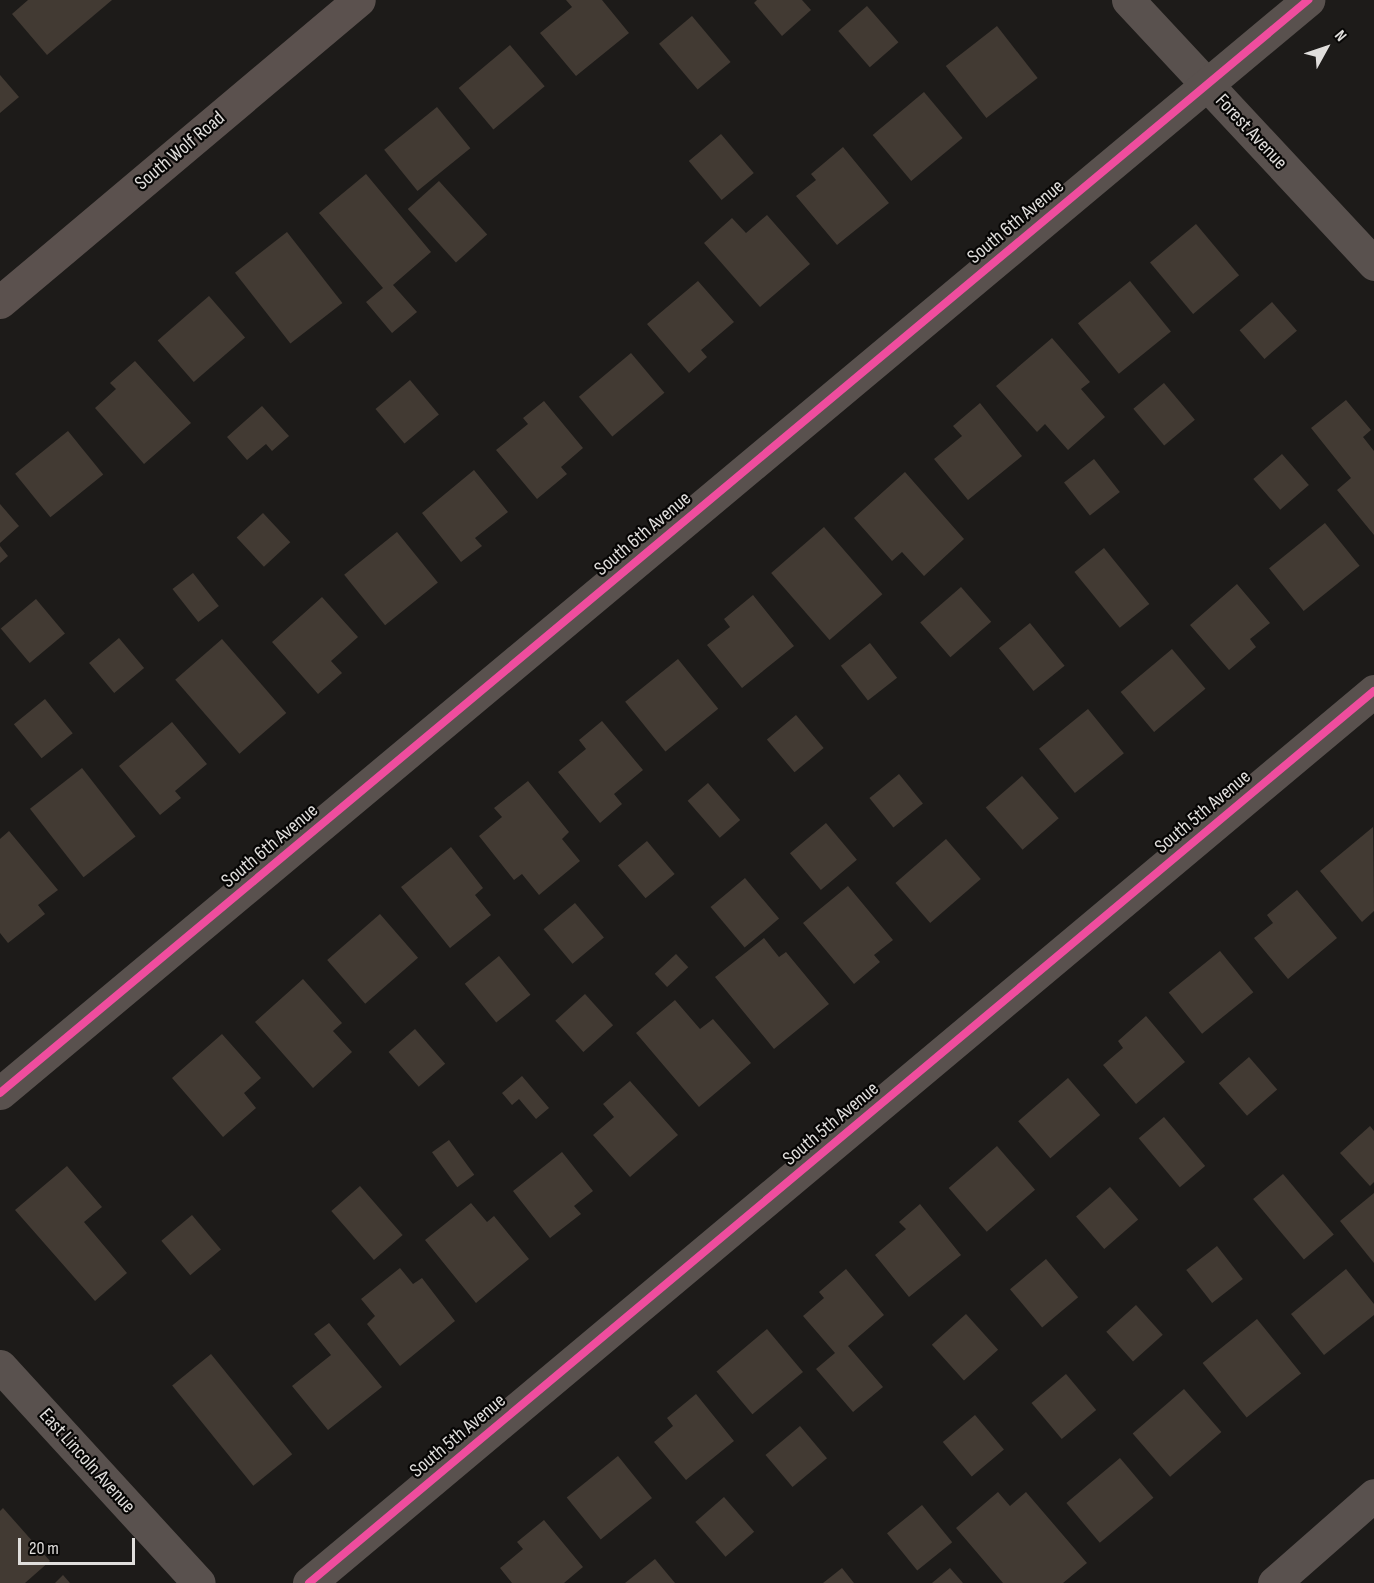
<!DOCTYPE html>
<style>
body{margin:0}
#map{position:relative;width:1374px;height:1583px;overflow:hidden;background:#1d1b19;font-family:"Sofia Sans Condensed",sans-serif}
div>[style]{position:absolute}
.building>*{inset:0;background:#423a33;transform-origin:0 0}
.street>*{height:33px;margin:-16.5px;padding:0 16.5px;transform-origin:16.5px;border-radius:16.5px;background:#59514e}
.secondary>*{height:33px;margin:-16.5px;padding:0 16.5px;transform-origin:16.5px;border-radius:16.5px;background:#5b514e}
.cycleway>*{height:8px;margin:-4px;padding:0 4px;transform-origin:4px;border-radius:4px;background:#ef4d9e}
span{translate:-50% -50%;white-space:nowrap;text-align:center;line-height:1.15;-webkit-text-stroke:4.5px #070605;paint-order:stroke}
.street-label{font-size:20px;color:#e0dedc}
.north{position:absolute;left:1296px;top:18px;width:60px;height:60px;-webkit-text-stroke:4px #070605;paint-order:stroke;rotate:50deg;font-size:16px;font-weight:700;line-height:24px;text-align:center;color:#e0dedc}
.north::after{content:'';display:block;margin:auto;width:21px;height:27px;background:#e0dedc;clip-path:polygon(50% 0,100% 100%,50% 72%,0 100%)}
.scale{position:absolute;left:18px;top:1538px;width:117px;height:27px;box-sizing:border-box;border:3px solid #e0dedc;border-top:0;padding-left:8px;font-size:18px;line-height:21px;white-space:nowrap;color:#e0dedc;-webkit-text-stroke:4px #070605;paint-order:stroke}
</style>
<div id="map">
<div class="building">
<div style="clip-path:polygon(28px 0,112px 0,47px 55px,12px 14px)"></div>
<div style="clip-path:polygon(566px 0,602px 0,629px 33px,576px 76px,540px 33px,572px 7px)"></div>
<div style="clip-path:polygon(757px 0,802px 0,811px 10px,782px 36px,754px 3px)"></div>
<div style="left:867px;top:6px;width:48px;height:38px;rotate:49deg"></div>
<div style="left:692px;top:16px;width:60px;height:43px;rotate:50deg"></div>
<div style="left:997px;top:26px;width:66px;height:65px;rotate:52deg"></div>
<div style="left:510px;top:45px;width:54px;height:67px;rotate:50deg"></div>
<div style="clip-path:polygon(0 75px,19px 97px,0 113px)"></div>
<div style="left:924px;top:92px;width:60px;height:67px;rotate:50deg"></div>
<div style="left:437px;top:107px;width:53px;height:68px;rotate:51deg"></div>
<div style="left:721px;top:134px;width:51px;height:42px;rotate:50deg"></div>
<div style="clip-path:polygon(843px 147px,889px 203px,837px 245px,796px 196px,816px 180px,811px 174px)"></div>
<div style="clip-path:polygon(366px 174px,431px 252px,393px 285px,417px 312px,392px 333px,366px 302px,383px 288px,319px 213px)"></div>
<div style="left:439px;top:181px;width:72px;height:42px;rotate:48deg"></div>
<div style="clip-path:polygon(767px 215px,810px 264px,760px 307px,704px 243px,732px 218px,746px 233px)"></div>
<div style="left:1196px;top:224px;width:67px;height:60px;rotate:50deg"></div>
<div style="left:287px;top:232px;width:90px;height:66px;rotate:52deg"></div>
<div style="clip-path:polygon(698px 281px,734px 322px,701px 350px,707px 357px,689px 373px,647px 324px)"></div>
<div style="left:1130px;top:281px;width:65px;height:67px;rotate:51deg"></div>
<div style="left:209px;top:296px;width:55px;height:68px;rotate:49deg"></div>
<div style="left:1272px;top:302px;width:38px;height:43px;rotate:49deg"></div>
<div style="clip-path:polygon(1052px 338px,1090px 382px,1081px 389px,1105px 417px,1068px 450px,1045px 424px,1037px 432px,996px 386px)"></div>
<div style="left:631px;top:353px;width:52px;height:68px;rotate:50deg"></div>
<div style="clip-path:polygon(135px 361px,191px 423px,144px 464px,95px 408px,116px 389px,110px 383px)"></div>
<div style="left:410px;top:380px;width:45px;height:45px;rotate:50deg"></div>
<div style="left:1164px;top:383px;width:48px;height:40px;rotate:50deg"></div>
<div style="clip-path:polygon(1346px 400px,1371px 430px,1363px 437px,1374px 451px,1374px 535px,1337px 490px,1351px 478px,1311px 428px)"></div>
<div style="clip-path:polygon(544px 401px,583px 448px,561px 467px,567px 474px,537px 499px,496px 450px,528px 424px,523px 418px)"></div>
<div style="clip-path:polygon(980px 403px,1022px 456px,968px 500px,934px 459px,962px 436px,953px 426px)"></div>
<div style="clip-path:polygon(262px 406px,289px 436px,272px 451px,266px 444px,247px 460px,227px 437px)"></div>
<div style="left:68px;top:431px;width:56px;height:68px;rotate:51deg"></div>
<div style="left:1282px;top:454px;width:41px;height:38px;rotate:49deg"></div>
<div style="left:1094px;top:459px;width:42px;height:38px;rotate:52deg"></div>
<div style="clip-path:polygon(474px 470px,508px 512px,475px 538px,482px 546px,461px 562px,422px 513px)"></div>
<div style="clip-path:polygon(905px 472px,964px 539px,924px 576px,902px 552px,892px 561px,854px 518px)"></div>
<div style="clip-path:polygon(0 504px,19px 526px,0 543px)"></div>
<div style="left:263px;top:513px;width:40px;height:36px;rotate:47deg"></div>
<div style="left:1325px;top:523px;width:55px;height:72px;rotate:51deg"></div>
<div style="left:824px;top:527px;width:89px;height:70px;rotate:49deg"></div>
<div style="left:397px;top:532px;width:65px;height:68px;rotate:51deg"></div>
<div style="clip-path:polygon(0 546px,8px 556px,0 563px)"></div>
<div style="left:1104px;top:548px;width:72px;height:38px;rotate:51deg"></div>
<div style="left:193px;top:573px;width:42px;height:26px;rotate:52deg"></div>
<div style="clip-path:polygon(1237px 584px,1270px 623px,1250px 639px,1256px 647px,1229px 670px,1190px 625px)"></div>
<div style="left:961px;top:587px;width:46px;height:54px;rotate:49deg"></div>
<div style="clip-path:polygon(753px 595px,794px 646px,742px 688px,707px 645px,730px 627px,724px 619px)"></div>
<div style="clip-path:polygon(322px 597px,358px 637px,331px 661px,342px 673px,318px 694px,272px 642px)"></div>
<div style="left:36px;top:599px;width:45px;height:46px;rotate:50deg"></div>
<div style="left:1030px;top:623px;width:55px;height:40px;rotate:51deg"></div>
<div style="left:119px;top:638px;width:39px;height:39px;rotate:50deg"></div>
<div style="left:222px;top:639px;width:98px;height:62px;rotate:49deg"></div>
<div style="left:870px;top:643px;width:44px;height:37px;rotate:52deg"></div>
<div style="left:1172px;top:649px;width:52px;height:67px;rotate:50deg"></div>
<div style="left:678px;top:659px;width:64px;height:68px;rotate:51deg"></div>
<div style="left:45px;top:699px;width:44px;height:40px;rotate:51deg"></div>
<div style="left:1088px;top:709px;width:57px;height:63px;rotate:51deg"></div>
<div style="left:796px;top:715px;width:43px;height:38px;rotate:50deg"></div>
<div style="clip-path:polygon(602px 721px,643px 770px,614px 794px,622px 804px,600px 823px,558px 772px,586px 749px,579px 740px)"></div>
<div style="clip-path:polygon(172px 722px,207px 764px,175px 791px,181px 798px,160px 815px,119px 766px)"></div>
<div style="left:82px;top:768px;width:87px;height:66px;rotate:52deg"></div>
<div style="left:899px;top:774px;width:38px;height:38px;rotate:51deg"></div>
<div style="left:1022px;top:776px;width:56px;height:48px;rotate:49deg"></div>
<div style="clip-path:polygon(528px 781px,569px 832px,562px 839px,580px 861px,539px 895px,522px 874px,514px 880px,479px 836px,502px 817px,494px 808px)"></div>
<div style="left:708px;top:783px;width:49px;height:27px;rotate:49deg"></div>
<div style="left:826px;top:823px;width:48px;height:47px;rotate:50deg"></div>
<div style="clip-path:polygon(1373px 827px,1374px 911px,1362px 922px,1320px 871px)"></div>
<div style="clip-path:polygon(9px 831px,58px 890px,38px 905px,45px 914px,8px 943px,0 933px,0 839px)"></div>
<div style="left:946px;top:839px;width:53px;height:67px;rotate:49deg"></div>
<div style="left:647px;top:841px;width:43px;height:38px;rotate:50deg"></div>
<div style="clip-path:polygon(451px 847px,483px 888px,475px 895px,491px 915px,450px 948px,401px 887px)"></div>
<div style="left:745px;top:878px;width:53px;height:45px;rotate:50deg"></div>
<div style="clip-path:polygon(848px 886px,893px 940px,874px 955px,880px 962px,854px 984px,803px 923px)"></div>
<div style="clip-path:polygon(1297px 890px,1337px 938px,1288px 979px,1254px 938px,1273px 923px,1267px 915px)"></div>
<div style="left:575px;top:903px;width:45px;height:41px;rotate:50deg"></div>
<div style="left:380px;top:914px;width:58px;height:70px;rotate:49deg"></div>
<div style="clip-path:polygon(764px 938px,779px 957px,786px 952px,829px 1004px,774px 1049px,715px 977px)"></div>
<div style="left:1220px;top:951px;width:53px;height:66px;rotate:51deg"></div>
<div style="left:676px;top:954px;width:18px;height:29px;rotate:47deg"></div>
<div style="left:499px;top:956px;width:50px;height:44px;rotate:51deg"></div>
<div style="clip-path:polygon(303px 979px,342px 1023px,333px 1031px,352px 1052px,313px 1088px,255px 1022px)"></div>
<div style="left:585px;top:994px;width:42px;height:40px;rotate:48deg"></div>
<div style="clip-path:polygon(675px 1000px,700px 1029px,713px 1019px,751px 1063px,699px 1107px,636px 1033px)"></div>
<div style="clip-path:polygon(1146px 1016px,1185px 1062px,1136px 1104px,1103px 1065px,1123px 1048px,1118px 1041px)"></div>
<div style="left:415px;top:1029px;width:46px;height:35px;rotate:49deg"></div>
<div style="clip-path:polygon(222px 1034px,261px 1078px,244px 1093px,256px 1108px,223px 1137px,172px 1078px)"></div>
<div style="left:1249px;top:1057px;width:43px;height:40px;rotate:49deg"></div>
<div style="clip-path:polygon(522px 1076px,549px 1108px,536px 1119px,519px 1099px,512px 1105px,502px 1093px)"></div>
<div style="left:1068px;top:1078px;width:49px;height:66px;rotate:49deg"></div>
<div style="clip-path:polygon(630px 1081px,678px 1135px,630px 1177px,593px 1135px,614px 1117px,603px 1104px)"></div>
<div style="left:1164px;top:1117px;width:64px;height:33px;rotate:50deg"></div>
<div style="clip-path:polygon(1370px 1126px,1374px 1131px,1374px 1182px,1370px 1186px,1340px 1153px)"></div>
<div style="left:449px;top:1140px;width:43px;height:21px;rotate:54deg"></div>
<div style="left:997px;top:1146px;width:58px;height:64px;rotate:49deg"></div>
<div style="clip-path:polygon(562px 1152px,593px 1191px,574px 1206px,581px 1214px,550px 1238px,513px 1191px)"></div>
<div style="clip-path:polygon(67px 1166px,102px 1207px,84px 1222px,127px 1273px,95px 1301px,15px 1210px)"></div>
<div style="left:1283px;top:1174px;width:79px;height:39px;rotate:50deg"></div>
<div style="left:360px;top:1186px;width:65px;height:38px;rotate:49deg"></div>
<div style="left:1110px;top:1187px;width:43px;height:45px;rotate:49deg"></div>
<div style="clip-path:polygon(1374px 1193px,1374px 1263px,1340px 1221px)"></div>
<div style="clip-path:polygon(471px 1203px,487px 1222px,494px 1216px,529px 1259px,476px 1303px,425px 1240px)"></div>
<div style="clip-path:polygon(920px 1204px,961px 1255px,909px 1297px,875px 1255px,906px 1229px,899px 1222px)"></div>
<div style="left:192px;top:1215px;width:45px;height:40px;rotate:50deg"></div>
<div style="left:1217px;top:1246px;width:42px;height:39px;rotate:52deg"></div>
<div style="left:1046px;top:1259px;width:50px;height:47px;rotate:50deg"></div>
<div style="clip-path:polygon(400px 1268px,413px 1284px,422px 1278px,455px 1321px,400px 1366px,367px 1324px,375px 1316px,361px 1299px)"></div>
<div style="clip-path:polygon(846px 1269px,884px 1315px,848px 1346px,883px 1387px,853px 1412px,816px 1369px,835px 1353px,803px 1316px,824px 1298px,819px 1292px)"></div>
<div style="clip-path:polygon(1346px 1269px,1374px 1304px,1374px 1315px,1324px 1355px,1291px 1314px)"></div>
<div style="left:1136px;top:1305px;width:40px;height:40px;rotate:48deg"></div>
<div style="left:966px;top:1314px;width:48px;height:46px;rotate:48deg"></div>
<div style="left:1257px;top:1319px;width:70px;height:70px;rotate:51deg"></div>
<div style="clip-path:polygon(329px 1323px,382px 1387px,328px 1430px,292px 1386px,331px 1355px,314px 1334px)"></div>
<div style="left:767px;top:1329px;width:56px;height:66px;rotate:50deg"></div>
<div style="left:211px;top:1354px;width:129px;height:50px;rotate:51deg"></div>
<div style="left:1066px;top:1374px;width:47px;height:45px;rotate:50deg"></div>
<div style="left:1184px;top:1389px;width:57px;height:68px;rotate:49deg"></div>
<div style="clip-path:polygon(696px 1394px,734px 1441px,686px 1480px,654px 1442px,673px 1426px,667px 1418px)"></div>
<div style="left:975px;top:1415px;width:45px;height:42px;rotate:50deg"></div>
<div style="left:800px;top:1426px;width:42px;height:45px;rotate:50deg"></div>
<div style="left:618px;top:1456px;width:54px;height:66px;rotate:51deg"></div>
<div style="left:1120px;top:1458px;width:52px;height:70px;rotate:50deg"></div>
<div style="clip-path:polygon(998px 1492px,1010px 1506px,1026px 1492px,1087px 1563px,1063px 1583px,1003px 1583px,956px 1528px)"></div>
<div style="left:724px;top:1497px;width:46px;height:38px;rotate:49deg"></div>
<div style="left:922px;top:1505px;width:48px;height:45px;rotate:51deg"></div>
<div style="clip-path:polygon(3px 1508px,50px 1561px,25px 1583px,0 1583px,0 1511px)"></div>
<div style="clip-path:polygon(544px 1520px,583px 1567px,564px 1583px,512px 1583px,500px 1568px,523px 1549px,517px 1542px)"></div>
<div style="clip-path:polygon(655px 1559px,675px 1583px,625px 1583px)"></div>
<div style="clip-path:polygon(842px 1568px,854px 1583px,823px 1583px)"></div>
<div style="clip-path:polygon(950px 1568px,963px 1583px,932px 1583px)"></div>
<div style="clip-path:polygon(63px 1575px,70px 1583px,55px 1583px)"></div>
</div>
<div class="street">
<div style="left:1128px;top:0;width:361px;rotate:47deg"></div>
<div style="left:0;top:1093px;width:1705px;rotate:-39.88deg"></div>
<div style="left:0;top:1366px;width:294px;rotate:47.5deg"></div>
<div style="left:309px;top:1583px;width:1389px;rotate:-39.95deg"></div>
<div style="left:1274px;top:1583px;width:133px;rotate:-41.3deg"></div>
</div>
<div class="secondary">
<div style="left:0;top:302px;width:469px;rotate:-40.1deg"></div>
</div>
<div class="cycleway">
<div style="left:0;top:1093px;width:1705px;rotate:-39.88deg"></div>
<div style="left:309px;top:1583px;width:1389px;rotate:-39.95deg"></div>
</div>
<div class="street-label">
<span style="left:1251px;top:132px;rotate:47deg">Forest Avenue</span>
<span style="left:180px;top:151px;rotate:-40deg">South Wolf Road</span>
<span style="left:1016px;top:222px;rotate:-40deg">South 6th Avenue</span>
<span style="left:643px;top:534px;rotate:-40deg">South 6th Avenue</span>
<span style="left:1203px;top:812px;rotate:-40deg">South 5th Avenue</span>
<span style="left:270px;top:846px;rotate:-40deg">South 6th Avenue</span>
<span style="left:831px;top:1124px;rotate:-40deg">South 5th Avenue</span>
<span style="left:458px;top:1436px;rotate:-40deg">South 5th Avenue</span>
<span style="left:87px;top:1461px;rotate:48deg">East Lincoln Avenue</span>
</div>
<div class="north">N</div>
<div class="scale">20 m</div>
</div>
